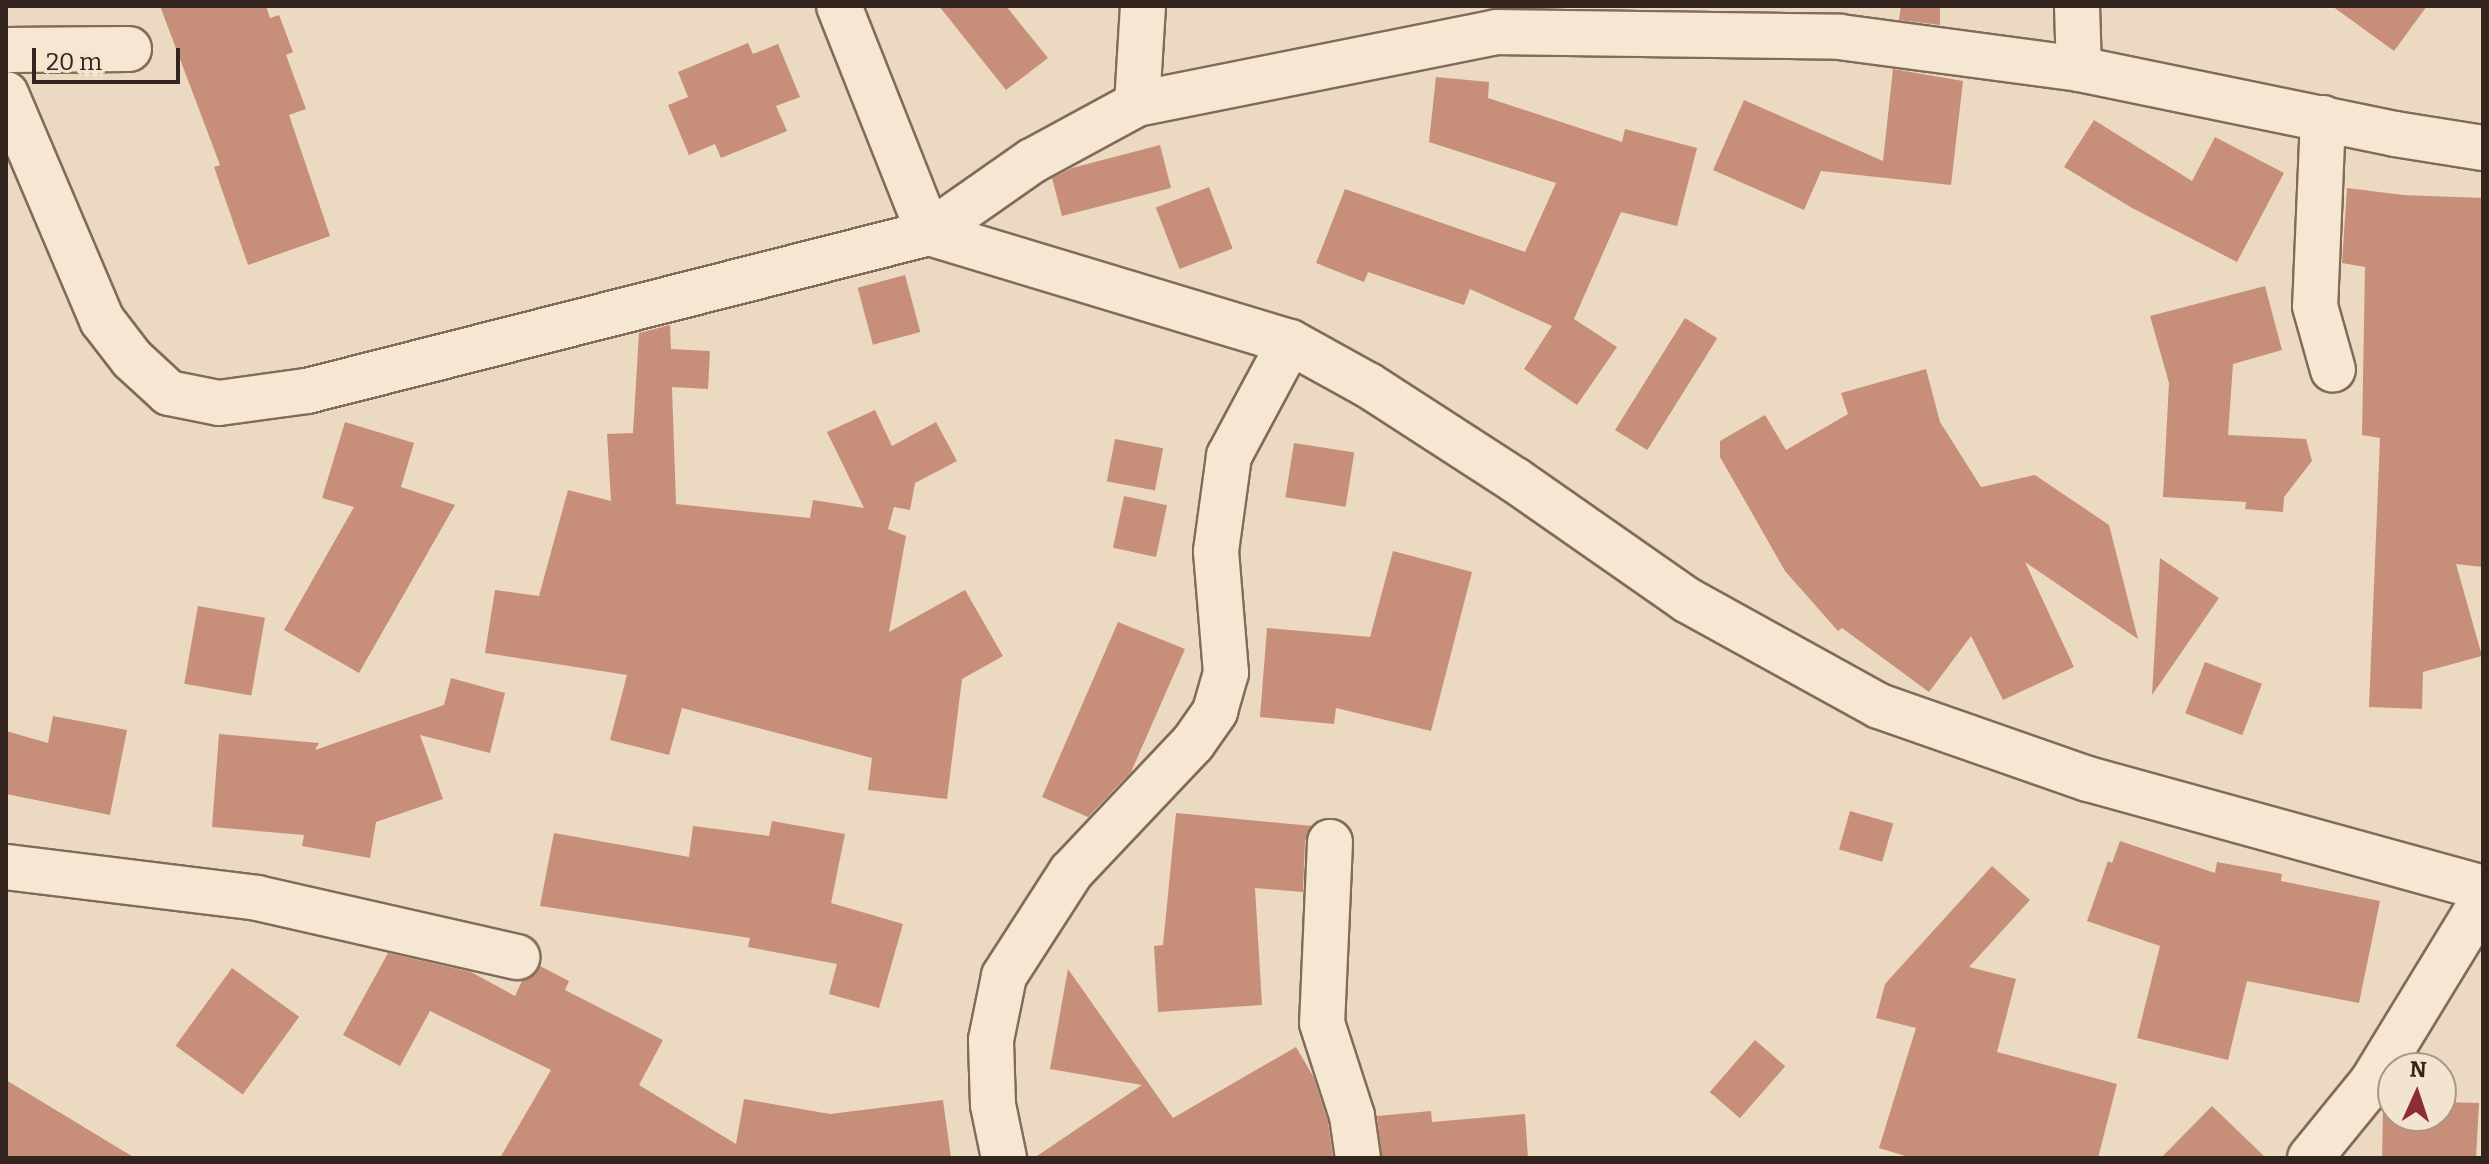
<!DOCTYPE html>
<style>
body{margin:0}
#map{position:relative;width:2489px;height:1164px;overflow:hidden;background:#ebd9c1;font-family:Bitter,serif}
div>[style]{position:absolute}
.building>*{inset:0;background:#c78f79;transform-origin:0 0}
.roads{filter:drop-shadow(2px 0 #836a5a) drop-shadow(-2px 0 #836a5a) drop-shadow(0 2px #836a5a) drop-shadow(0 -2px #836a5a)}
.minor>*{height:44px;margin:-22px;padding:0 22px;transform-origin:22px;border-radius:22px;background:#f6e7d3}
.tertiary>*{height:44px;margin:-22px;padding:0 22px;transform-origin:22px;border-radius:22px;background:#f6e7d3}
span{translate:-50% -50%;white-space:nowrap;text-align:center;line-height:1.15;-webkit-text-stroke:8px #f3e4d0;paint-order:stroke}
.frame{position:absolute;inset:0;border:8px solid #33251d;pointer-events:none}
.north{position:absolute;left:2377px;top:1052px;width:80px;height:80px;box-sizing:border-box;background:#f3e4d0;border:2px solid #a69888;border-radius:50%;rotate:3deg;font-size:22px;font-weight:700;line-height:32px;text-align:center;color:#33251d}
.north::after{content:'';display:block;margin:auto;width:28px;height:36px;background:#8e2d3a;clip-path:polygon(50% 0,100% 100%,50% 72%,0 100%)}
.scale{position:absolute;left:32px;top:48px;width:148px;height:36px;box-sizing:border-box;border:4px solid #33251d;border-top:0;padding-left:10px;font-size:24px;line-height:28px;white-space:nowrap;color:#33251d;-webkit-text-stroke:6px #f3e4d0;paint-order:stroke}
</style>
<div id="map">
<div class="building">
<div style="clip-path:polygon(160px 6px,266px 6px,270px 18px,279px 15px,293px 52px,286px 55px,306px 109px,289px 115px,330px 236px,248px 265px,214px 167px,220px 165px)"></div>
<div style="clip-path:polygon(939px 6px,1006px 6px,1048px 58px,1006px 90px)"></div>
<div style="clip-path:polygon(1901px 6px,1940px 6px,1940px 25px,1899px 20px)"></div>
<div style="clip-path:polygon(2332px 6px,2427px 6px,2394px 51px)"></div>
<div style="clip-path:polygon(748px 43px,753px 54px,778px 44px,800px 97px,776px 106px,787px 131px,721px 158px,715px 144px,689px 155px,668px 105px,688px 97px,678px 72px)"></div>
<div style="clip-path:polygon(1893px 69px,1963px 81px,1951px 185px,1821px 171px,1804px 210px,1713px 170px,1744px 100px,1883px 161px)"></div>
<div style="clip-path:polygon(1436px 77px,1489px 82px,1488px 98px,1622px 142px,1625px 129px,1697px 148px,1677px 226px,1621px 212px,1574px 319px,1617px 347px,1577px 405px,1524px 369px,1552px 326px,1470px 289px,1464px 305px,1368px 272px,1364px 282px,1316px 263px,1345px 189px,1525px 252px,1556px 183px,1429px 142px)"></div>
<div style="clip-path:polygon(2094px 120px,2192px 181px,2215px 137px,2284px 173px,2237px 262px,2132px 208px,2064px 167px)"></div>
<div style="clip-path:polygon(1160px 145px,1171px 188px,1062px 216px,1052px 178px,1072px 168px)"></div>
<div style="left:1209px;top:187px;width:66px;height:57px;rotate:69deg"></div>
<div style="clip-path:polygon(2347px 188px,2403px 195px,2483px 198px,2483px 567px,2456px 564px,2482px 656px,2423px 672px,2422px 709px,2369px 707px,2380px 438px,2362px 435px,2365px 267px,2342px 263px)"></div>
<div style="left:905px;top:275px;width:59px;height:49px;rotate:75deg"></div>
<div style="clip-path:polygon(2265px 286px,2282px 350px,2233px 364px,2228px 435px,2306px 439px,2312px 461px,2284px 497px,2283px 512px,2245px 509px,2246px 502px,2163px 497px,2169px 383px,2150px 316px)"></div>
<div style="left:1685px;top:318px;width:38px;height:132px;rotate:32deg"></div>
<div style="clip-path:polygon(670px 325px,671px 349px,710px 351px,708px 389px,672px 387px,676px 504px,810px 518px,813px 500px,864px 508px,827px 432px,875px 410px,892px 446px,936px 422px,957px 461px,915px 483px,910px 510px,894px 507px,888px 529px,906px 536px,889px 632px,965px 590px,1003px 656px,962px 679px,947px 799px,868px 790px,872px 758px,682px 708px,669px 755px,610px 740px,627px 675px,485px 653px,495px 590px,539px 596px,568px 490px,611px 501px,607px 434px,633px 433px,639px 333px)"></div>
<div style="clip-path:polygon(1926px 369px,1940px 422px,1981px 487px,2035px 475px,2109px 525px,2138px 639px,2025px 562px,2074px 667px,2003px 700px,1971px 636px,1929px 692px,1842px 628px,1838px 631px,1785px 571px,1720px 457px,1720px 441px,1765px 415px,1786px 450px,1848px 414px,1841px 393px)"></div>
<div style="clip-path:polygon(345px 422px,414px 443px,401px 487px,455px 505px,359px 673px,284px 630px,354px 507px,322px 498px)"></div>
<div style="left:1115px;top:439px;width:49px;height:43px;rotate:11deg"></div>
<div style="left:1294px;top:443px;width:61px;height:55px;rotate:9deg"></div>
<div style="left:1124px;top:496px;width:44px;height:53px;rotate:12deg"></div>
<div style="clip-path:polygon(1393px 551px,1472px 572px,1431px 731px,1336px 708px,1334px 724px,1260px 717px,1267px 628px,1370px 637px)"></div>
<div style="clip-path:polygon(2160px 558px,2219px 598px,2152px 695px)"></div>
<div style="left:198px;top:606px;width:68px;height:79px;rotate:10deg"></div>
<div style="clip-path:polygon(1118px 622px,1185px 649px,1131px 772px,1088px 817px,1042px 797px)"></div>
<div style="left:2205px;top:662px;width:61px;height:55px;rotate:21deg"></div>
<div style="clip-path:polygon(451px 678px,505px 693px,490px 753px,420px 735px,443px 799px,376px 822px,370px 858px,302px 846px,304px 835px,212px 827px,219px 734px,319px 743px,315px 750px,444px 705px)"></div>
<div style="clip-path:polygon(53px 716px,127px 730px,110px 815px,6px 794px,6px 731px,48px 743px)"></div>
<div style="left:1850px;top:811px;width:45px;height:40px;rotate:16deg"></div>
<div style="clip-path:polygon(1176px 813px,1312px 826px,1305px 841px,1303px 892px,1255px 888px,1262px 1005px,1158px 1012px,1154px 946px,1163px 945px)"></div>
<div style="clip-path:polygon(772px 821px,845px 834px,831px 903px,903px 924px,879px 1008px,829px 994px,837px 964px,748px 947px,750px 938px,540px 906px,554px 833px,689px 857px,693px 826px,769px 836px)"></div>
<div style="clip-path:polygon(2120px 841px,2215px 873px,2217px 862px,2282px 874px,2281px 881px,2380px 901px,2359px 1003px,2247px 981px,2228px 1060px,2137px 1038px,2160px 946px,2087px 921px,2108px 861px,2112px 863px)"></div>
<div style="clip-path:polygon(1992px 866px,2030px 900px,1969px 967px,2016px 979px,1997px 1052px,2117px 1084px,2098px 1158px,1912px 1158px,1879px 1148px,1916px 1028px,1876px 1018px,1885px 984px)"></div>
<div style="clip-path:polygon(388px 953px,471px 972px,515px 996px,522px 981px,535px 974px,540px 966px,569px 981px,565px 990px,663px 1040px,639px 1085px,736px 1144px,744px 1099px,830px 1114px,943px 1100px,951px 1158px,500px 1158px,551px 1070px,430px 1011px,400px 1066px,343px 1035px)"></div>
<div style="left:232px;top:968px;width:83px;height:96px;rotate:36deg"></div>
<div style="clip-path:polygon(1068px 969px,1173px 1118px,1296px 1047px,1313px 1076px,1328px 1122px,1333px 1158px,1034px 1158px,1142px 1085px,1050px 1069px)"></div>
<div style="left:1755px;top:1040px;width:40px;height:69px;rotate:41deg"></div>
<div style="clip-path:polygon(6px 1080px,135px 1158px,6px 1158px)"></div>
<div style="clip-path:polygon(2390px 1100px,2393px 1100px,2393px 1116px,2441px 1116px,2441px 1102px,2479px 1103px,2476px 1158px,2382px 1158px,2383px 1108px)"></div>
<div style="clip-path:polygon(2212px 1106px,2266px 1158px,2161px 1158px)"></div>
<div style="clip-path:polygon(1431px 1111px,1432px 1122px,1525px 1114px,1528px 1158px,1382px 1158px,1377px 1116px)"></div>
</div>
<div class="roads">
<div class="minor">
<div style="left:839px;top:6px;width:244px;rotate:68.4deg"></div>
<div style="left:2077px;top:6px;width:63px;rotate:88.2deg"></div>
<div style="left:6px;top:50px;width:123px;rotate:-0.5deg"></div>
<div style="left:6px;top:94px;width:246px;rotate:67deg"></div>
<div style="left:102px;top:320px;width:49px;rotate:52.4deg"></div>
<div style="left:132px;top:359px;width:50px;rotate:42.6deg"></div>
<div style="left:169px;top:393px;width:51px;rotate:11.3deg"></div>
<div style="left:219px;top:403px;width:89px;rotate:-7.8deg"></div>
<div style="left:307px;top:391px;width:642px;rotate:-14.25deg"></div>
<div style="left:929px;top:233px;width:126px;rotate:-35deg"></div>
<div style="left:1032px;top:161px;width:119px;rotate:-28.5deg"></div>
<div style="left:1137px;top:104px;width:366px;rotate:-11.3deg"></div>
<div style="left:1496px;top:32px;width:344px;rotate:0.8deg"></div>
<div style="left:1840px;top:37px;width:241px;rotate:7.6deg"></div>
<div style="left:2079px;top:69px;width:323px;rotate:11.6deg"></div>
<div style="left:2395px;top:134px;width:89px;rotate:9deg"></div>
<div style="left:1137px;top:104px;width:98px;rotate:-86.5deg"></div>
<div style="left:2323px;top:118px;width:188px;rotate:92.4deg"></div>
<div style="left:2315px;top:306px;width:66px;rotate:74.3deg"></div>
<div style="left:929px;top:233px;width:377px;rotate:16.8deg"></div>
<div style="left:1290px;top:342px;width:89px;rotate:28.9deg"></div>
<div style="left:1368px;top:385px;width:175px;rotate:32.9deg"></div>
<div style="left:1515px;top:480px;width:210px;rotate:34.9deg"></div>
<div style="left:1687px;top:600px;width:219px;rotate:28.9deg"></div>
<div style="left:1879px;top:706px;width:221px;rotate:19.3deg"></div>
<div style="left:2088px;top:779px;width:410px;rotate:15.4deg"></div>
<div style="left:1330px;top:842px;width:181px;rotate:92.5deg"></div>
<div style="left:1322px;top:1023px;width:98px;rotate:72.1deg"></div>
<div style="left:1352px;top:1116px;width:42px;rotate:81.9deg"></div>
<div style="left:6px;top:867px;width:253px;rotate:7deg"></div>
<div style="left:257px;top:898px;width:267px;rotate:12.8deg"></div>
<div style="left:1004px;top:1158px;width:54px;rotate:-101.7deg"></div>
<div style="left:993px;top:1105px;width:65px;rotate:-91.8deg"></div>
<div style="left:991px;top:1040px;width:65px;rotate:-78.5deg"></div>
<div style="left:1004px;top:976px;width:124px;rotate:-57.2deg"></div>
<div style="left:1071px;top:872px;width:178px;rotate:-46.6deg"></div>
<div style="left:1193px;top:743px;width:39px;rotate:-55deg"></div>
<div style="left:1215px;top:711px;width:40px;rotate:-74deg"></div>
<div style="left:1226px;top:673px;width:122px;rotate:-94.7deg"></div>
<div style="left:1216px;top:551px;width:96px;rotate:-82.2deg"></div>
<div style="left:1229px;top:456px;width:129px;rotate:-61.8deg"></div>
</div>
<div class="tertiary">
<div style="left:2310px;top:1158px;width:98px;rotate:-50.8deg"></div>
<div style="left:2372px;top:1082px;width:213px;rotate:-58.6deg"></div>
</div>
</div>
<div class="frame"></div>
<div class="north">N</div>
<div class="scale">20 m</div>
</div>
